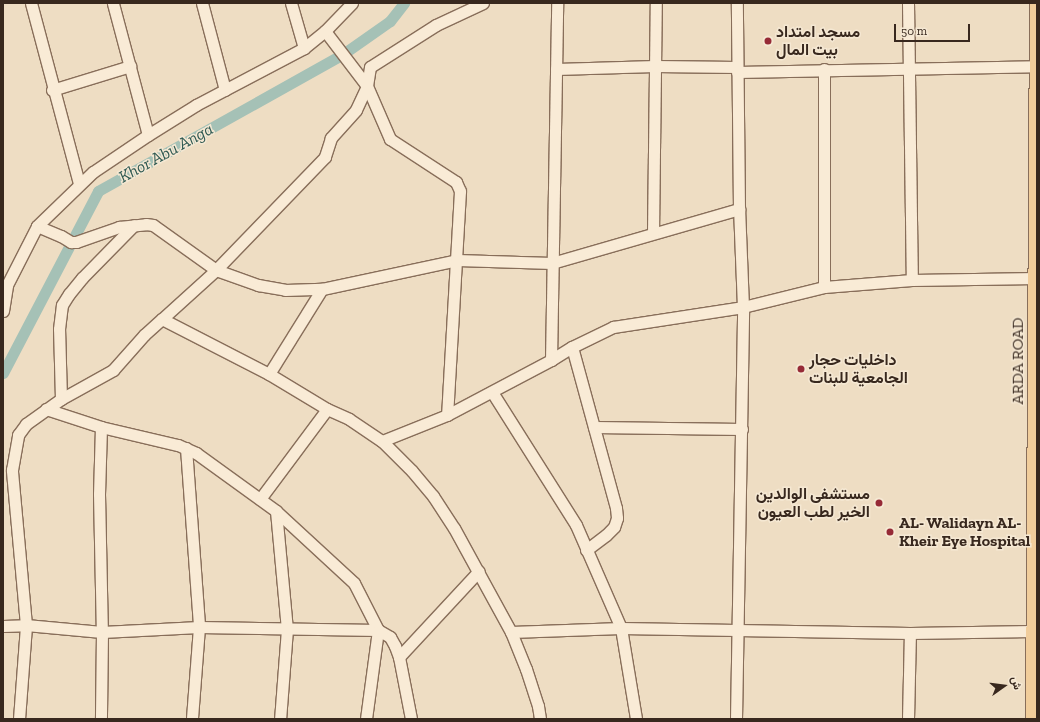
<!DOCTYPE html>
<meta charset="utf-8">
<style>
body{margin:0}
#map{position:relative;width:1040px;height:722px;overflow:hidden;background:#eeddc3;font-family:"Zilla Slab",Vazirmatn,serif}
div>[style]{position:absolute}
.canal>*{height:11px;margin:-5.5px;padding:0 5.5px;transform-origin:5.5px;border-radius:5.5px;background:#a5c1b6}
.roads{filter:drop-shadow(1px 0 #886e5a) drop-shadow(-1px 0 #886e5a) drop-shadow(0 1px #886e5a) drop-shadow(0 -1px #886e5a)}
.minor>*{height:11px;margin:-5.5px;padding:0 5.5px;transform-origin:5.5px;border-radius:5.5px;background:#f9ebd6}
.major>*{height:14px;margin:-7px;padding:0 7px;transform-origin:7px;border-radius:7px;background:#f1cd9b}
.dots>*{width:11px;height:11px;translate:-50% -50%;box-sizing:border-box;border:2px solid #f5e8d3;border-radius:50%}
span{translate:-50% -50%;white-space:nowrap;text-align:center;line-height:1.15;-webkit-text-stroke:3px #f5e8d3;paint-order:stroke}
.poi-label{font-size:16px;color:#38281e;font-weight:700}
.left{translate:0 -50%;text-align:left}
.right{translate:-100% -50%;text-align:right}
.street-label{font-size:16px;color:#38281e}
.water-label{font-size:17px;color:#2d5851;font-style:italic}
.frame{position:absolute;inset:0;border:4px solid #38281e;pointer-events:none}
.north{position:absolute;left:984px;top:666px;width:40px;height:40px;-webkit-text-stroke:3px #f5e8d3;paint-order:stroke;rotate:76deg;font-size:11px;font-weight:700;line-height:16px;text-align:center;color:#38281e}
.north::after{content:'';display:block;margin:auto;width:14px;height:18px;background:#38281e;clip-path:polygon(50% 0,100% 100%,50% 72%,0 100%)}
.scale{position:absolute;left:894px;top:24px;width:76px;height:18px;box-sizing:border-box;border:2px solid #38281e;border-top:0;padding-left:5px;font-size:12px;line-height:14px;white-space:nowrap;color:#38281e;-webkit-text-stroke:3px #f5e8d3;paint-order:stroke}
</style>
<div id="map">
<div class="canal">
<div style="left:3px;top:373px;width:205px;rotate:-62.4deg"></div>
<div style="left:98px;top:191px;width:281px;rotate:-29.2deg"></div>
<div style="left:343px;top:54px;width:57px;rotate:-35.1deg"></div>
<div style="left:390px;top:21px;width:23px;rotate:-52deg"></div>
</div>
<div class="roads">
<div class="minor">
<div style="left:31px;top:3px;width:187px;rotate:75.1deg"></div>
<div style="left:202px;top:3px;width:90px;rotate:75.2deg"></div>
<div style="left:291px;top:3px;width:47px;rotate:73.9deg"></div>
<div style="left:483px;top:3px;width:52px;rotate:154.9deg"></div>
<div style="left:436px;top:25px;width:78px;rotate:147.5deg"></div>
<div style="left:370px;top:67px;width:19px;rotate:99deg"></div>
<div style="left:367px;top:86px;width:26px;rotate:115deg"></div>
<div style="left:356px;top:110px;width:38px;rotate:132deg"></div>
<div style="left:331px;top:138px;width:20px;rotate:108deg"></div>
<div style="left:325px;top:157px;width:157px;rotate:134deg"></div>
<div style="left:216px;top:270px;width:45px;rotate:19.7deg"></div>
<div style="left:258px;top:285px;width:27px;rotate:10deg"></div>
<div style="left:285px;top:290px;width:37px;rotate:-2deg"></div>
<div style="left:322px;top:289px;width:138px;rotate:-12.1deg"></div>
<div style="left:457px;top:260px;width:95px;rotate:1.8deg"></div>
<div style="left:552px;top:263px;width:195px;rotate:-16.1deg"></div>
<div style="left:908px;top:3px;width:277px;rotate:89.2deg"></div>
<div style="left:325px;top:31px;width:69px;rotate:52.6deg"></div>
<div style="left:367px;top:86px;width:58px;rotate:66.5deg"></div>
<div style="left:390px;top:139px;width:79px;rotate:33.1deg"></div>
<div style="left:456px;top:182px;width:10px;rotate:66deg"></div>
<div style="left:460px;top:191px;width:224px;rotate:93.3deg"></div>
<div style="left:556px;top:69px;width:99px;rotate:-1.7deg"></div>
<div style="left:655px;top:66px;width:82px;rotate:0.7deg"></div>
<div style="left:737px;top:72px;width:299px;rotate:-1.1deg"></div>
<div style="left:52px;top:90px;width:82px;rotate:-17.1deg"></div>
<div style="left:148px;top:135px;width:57px;rotate:-32deg"></div>
<div style="left:196px;top:105px;width:122px;rotate:-27.8deg"></div>
<div style="left:304px;top:48px;width:27px;rotate:-39deg"></div>
<div style="left:325px;top:31px;width:39px;rotate:-46deg"></div>
<div style="left:37px;top:226px;width:26px;rotate:23deg"></div>
<div style="left:61px;top:236px;width:12px;rotate:31deg"></div>
<div style="left:71px;top:242px;width:5px"></div>
<div style="left:76px;top:242px;width:46px;rotate:-19.2deg"></div>
<div style="left:119px;top:227px;width:27px;rotate:-6deg"></div>
<div style="left:146px;top:224px;width:7px;rotate:8deg"></div>
<div style="left:153px;top:225px;width:77px;rotate:35.5deg"></div>
<div style="left:216px;top:270px;width:73px;rotate:137.8deg"></div>
<div style="left:653px;top:233px;width:230px;rotate:-89.3deg"></div>
<div style="left:824px;top:287px;width:218px;rotate:-90deg"></div>
<div style="left:3px;top:311px;width:26px;rotate:-81deg"></div>
<div style="left:7px;top:285px;width:66px;rotate:-63deg"></div>
<div style="left:37px;top:226px;width:78px;rotate:-44deg"></div>
<div style="left:93px;top:172px;width:66px;rotate:-33.9deg"></div>
<div style="left:148px;top:135px;width:137px;rotate:-104.9deg"></div>
<div style="left:572px;top:347px;width:167px;rotate:74.7deg"></div>
<div style="left:616px;top:508px;width:10px;rotate:84deg"></div>
<div style="left:617px;top:518px;width:9px;rotate:108deg"></div>
<div style="left:614px;top:527px;width:11px;rotate:135deg"></div>
<div style="left:606px;top:535px;width:25px;rotate:143deg"></div>
<div style="left:551px;top:360px;width:357px;rotate:-89deg"></div>
<div style="left:269px;top:374px;width:100px;rotate:-58.1deg"></div>
<div style="left:492px;top:392px;width:157px;rotate:57.7deg"></div>
<div style="left:576px;top:525px;width:112px;rotate:66.4deg"></div>
<div style="left:621px;top:628px;width:92px;rotate:80.6deg"></div>
<div style="left:61px;top:399px;width:70px;rotate:-91.6deg"></div>
<div style="left:59px;top:329px;width:24px;rotate:-83deg"></div>
<div style="left:62px;top:305px;width:13px;rotate:-58deg"></div>
<div style="left:69px;top:294px;width:21px;rotate:-51deg"></div>
<div style="left:82px;top:278px;width:74px;rotate:-45.5deg"></div>
<div style="left:46px;top:409px;width:58px;rotate:18.1deg"></div>
<div style="left:101px;top:427px;width:79px;rotate:13.2deg"></div>
<div style="left:178px;top:445px;width:20px;rotate:24deg"></div>
<div style="left:196px;top:453px;width:99px;rotate:35.9deg"></div>
<div style="left:276px;top:511px;width:106px;rotate:42.7deg"></div>
<div style="left:354px;top:583px;width:53px;rotate:62.9deg"></div>
<div style="left:378px;top:630px;width:90px;rotate:97.7deg"></div>
<div style="left:101px;top:427px;width:67px;rotate:91.7deg"></div>
<div style="left:99px;top:494px;width:138px;rotate:88.8deg"></div>
<div style="left:102px;top:632px;width:87px;rotate:90.7deg"></div>
<div style="left:594px;top:427px;width:148px;rotate:0.8deg"></div>
<div style="left:382px;top:441px;width:70px;rotate:-21.8deg"></div>
<div style="left:447px;top:415px;width:118px;rotate:-27.9deg"></div>
<div style="left:551px;top:360px;width:25px;rotate:-32deg"></div>
<div style="left:572px;top:347px;width:46px;rotate:-26deg"></div>
<div style="left:613px;top:327px;width:132px;rotate:-8.7deg"></div>
<div style="left:743px;top:307px;width:83px;rotate:-13.9deg"></div>
<div style="left:824px;top:287px;width:88px;rotate:-4.5deg"></div>
<div style="left:912px;top:280px;width:124px;rotate:-0.9deg"></div>
<div style="left:186px;top:448px;width:179px;rotate:85.8deg"></div>
<div style="left:199px;top:627px;width:92px;rotate:94.4deg"></div>
<div style="left:260px;top:499px;width:112px;rotate:-53.3deg"></div>
<div style="left:276px;top:511px;width:119px;rotate:84.7deg"></div>
<div style="left:287px;top:629px;width:90px;rotate:94.4deg"></div>
<div style="left:3px;top:626px;width:23px;rotate:-2deg"></div>
<div style="left:26px;top:625px;width:76px;rotate:5.3deg"></div>
<div style="left:102px;top:632px;width:97px;rotate:-3deg"></div>
<div style="left:199px;top:627px;width:179px;rotate:1deg"></div>
<div style="left:378px;top:630px;width:14px;rotate:30deg"></div>
<div style="left:390px;top:637px;width:10px;rotate:61deg"></div>
<div style="left:395px;top:646px;width:12px;rotate:70deg"></div>
<div style="left:399px;top:657px;width:63px;rotate:79deg"></div>
<div style="left:511px;top:632px;width:110px;rotate:-2.1deg"></div>
<div style="left:621px;top:628px;width:289px;rotate:1deg"></div>
<div style="left:910px;top:633px;width:123px;rotate:-0.9deg"></div>
<div style="left:399px;top:657px;width:117px;rotate:-47.1deg"></div>
<div style="left:19px;top:719px;width:94px;rotate:-85.7deg"></div>
<div style="left:26px;top:625px;width:156px;rotate:-95.2deg"></div>
<div style="left:12px;top:470px;width:36px;rotate:-80deg"></div>
<div style="left:18px;top:435px;width:14px;rotate:-54deg"></div>
<div style="left:26px;top:424px;width:43px;rotate:-35.5deg"></div>
<div style="left:61px;top:399px;width:60px;rotate:-29.1deg"></div>
<div style="left:113px;top:370px;width:47px;rotate:-48.5deg"></div>
<div style="left:144px;top:335px;width:24px;rotate:-42deg"></div>
<div style="left:162px;top:319px;width:120px;rotate:27.2deg"></div>
<div style="left:269px;top:374px;width:68px;rotate:31.1deg"></div>
<div style="left:327px;top:409px;width:24px;rotate:24deg"></div>
<div style="left:349px;top:419px;width:40px;rotate:34deg"></div>
<div style="left:382px;top:441px;width:42px;rotate:45deg"></div>
<div style="left:412px;top:471px;width:33px;rotate:50deg"></div>
<div style="left:433px;top:496px;width:38px;rotate:57deg"></div>
<div style="left:454px;top:528px;width:119px;rotate:61.3deg"></div>
<div style="left:511px;top:632px;width:40px;rotate:68deg"></div>
<div style="left:526px;top:669px;width:39px;rotate:72deg"></div>
<div style="left:538px;top:706px;width:13px;rotate:81deg"></div>
<div style="left:736px;top:719px;width:412px;rotate:-89deg"></div>
<div style="left:743px;top:307px;width:98px;rotate:-92.3deg"></div>
<div style="left:739px;top:209px;width:206px;rotate:-90.6deg"></div>
<div style="left:908px;top:719px;width:86px;rotate:-88.7deg"></div>
</div>
<div class="major">
<div style="left:1033px;top:719px;width:716px;rotate:-89.68deg"></div>
</div>
</div>
<div class="dots">
<div style="left:768px;top:41px;background:#962a36"></div>
<div style="left:801px;top:369px;background:#962a36"></div>
<div style="left:879px;top:503px;background:#962a36"></div>
<div style="left:890px;top:532px;background:#962a36"></div>
</div>
<div class="poi-label">
<span class="left" style="left:776px;top:41px">مسجد امتداد<br>بيت المال</span>
<span class="left" style="left:809px;top:369px">داخليات حجار<br>الجامعية للبنات</span>
<span class="right" style="left:870px;top:503px">مستشفى الوالدين<br>الخير لطب العيون</span>
<span class="left" style="left:899px;top:532px">AL- Walidayn AL-<br>Kheir Eye Hospital</span>
</div>
<div class="street-label">
<span style="left:1018px;top:361px;rotate:-90deg">ARDA ROAD</span>
</div>
<div class="water-label">
<span style="left:166px;top:153px;rotate:-29deg">Khor Abu Anga</span>
</div>
<div class="frame"></div>
<div class="north">ش</div>
<div class="scale">50 m</div>
</div>
